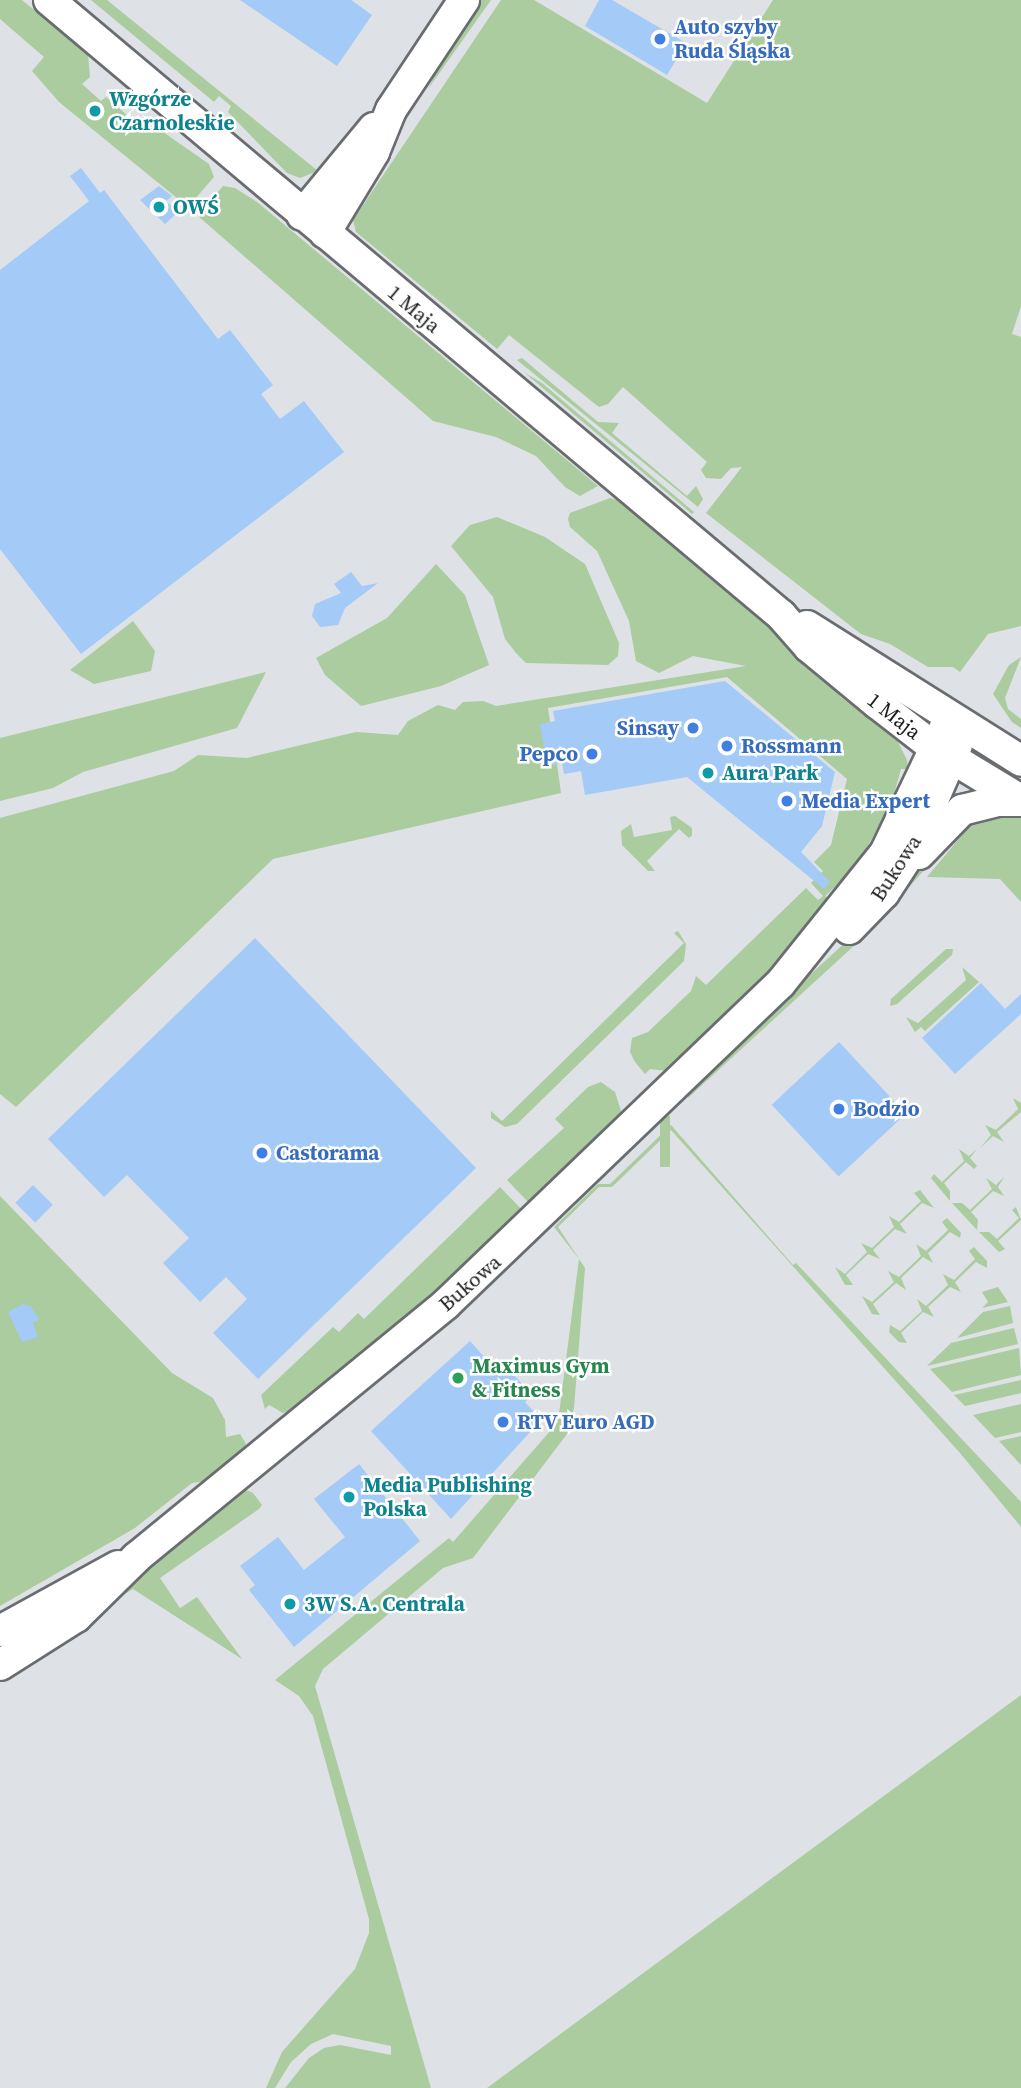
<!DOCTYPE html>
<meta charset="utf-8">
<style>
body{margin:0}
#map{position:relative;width:1021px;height:2088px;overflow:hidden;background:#dee1e5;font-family:"Source Serif 4",serif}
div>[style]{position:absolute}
.green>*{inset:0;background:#aacc9f;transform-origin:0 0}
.building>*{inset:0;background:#a4caf7;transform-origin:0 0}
.roads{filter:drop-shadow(2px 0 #6a6d70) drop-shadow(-2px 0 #6a6d70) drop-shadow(0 2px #6a6d70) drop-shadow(0 -2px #6a6d70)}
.secondary>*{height:30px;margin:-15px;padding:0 15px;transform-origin:15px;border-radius:15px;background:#fff}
.dots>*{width:19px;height:19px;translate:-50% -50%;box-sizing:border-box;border:4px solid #fff;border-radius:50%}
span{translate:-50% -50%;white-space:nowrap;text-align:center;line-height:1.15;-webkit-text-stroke:5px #fff;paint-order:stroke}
.shop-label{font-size:21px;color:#366cbe;font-weight:700}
.left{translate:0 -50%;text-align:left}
.right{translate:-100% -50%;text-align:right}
.culture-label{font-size:21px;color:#0d838f;font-weight:700}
.street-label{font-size:21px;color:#1c1d1f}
.leisure-label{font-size:21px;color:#27864d;font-weight:700}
</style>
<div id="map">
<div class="green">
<div style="clip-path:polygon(0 0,22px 0,88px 54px,90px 77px,82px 84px,101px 101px,106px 97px,144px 130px,163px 132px,209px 164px,214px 177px,188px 207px,59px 102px,32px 71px,44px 57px,0 19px)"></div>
<div style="clip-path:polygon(91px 0,107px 0,318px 171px,300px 178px,287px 173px,228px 112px,231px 106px,219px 96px,214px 102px)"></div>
<div style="clip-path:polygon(475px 0,491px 0,428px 89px,468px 10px)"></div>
<div style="clip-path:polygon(501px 0,534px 0,707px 103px,773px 0,1021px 0,1021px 306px,1012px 334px,1021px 337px,1021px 626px,988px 634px,960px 672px,953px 667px,928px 667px,890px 644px,861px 634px,706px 513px,742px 467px,731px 468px,721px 479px,706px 478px,701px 470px,707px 462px,623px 387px,608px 404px,599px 407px,509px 335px,497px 349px,356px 232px,353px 220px)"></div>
<div style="clip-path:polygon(223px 186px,235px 188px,257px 202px,598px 486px,580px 496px,565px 487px,536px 456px,496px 437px,433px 421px,198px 216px)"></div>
<div style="clip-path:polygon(522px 358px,598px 422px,619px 423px,612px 433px,687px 496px,696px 486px,703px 499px,698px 507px,517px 360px)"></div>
<div style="clip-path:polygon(525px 373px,542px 383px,694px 512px,692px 514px)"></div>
<div style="clip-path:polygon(610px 498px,621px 501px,792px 642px,841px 697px,898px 742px,907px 760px,908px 769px,901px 769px,892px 801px,856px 868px,825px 896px,831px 900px,749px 992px,667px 1071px,650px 1069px,645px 1074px,635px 1062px,630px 1052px,632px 1038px,648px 1032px,691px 991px,696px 976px,706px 985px,806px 888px,818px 900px,823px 896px,811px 883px,823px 871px,814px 862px,831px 845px,847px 779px,727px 677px,548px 708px,550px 722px,541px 725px,547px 765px,557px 764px,561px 793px,273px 859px,16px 1107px,0 1094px,0 818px,174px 771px,198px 755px,247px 758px,356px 732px,398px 735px,408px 721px,438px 705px,455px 710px,463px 702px,483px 701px,496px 706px,746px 666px,693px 656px,659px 673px,636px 661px,629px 621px,597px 551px,570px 527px,568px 519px,570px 513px)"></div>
<div style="clip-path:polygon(497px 517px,545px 537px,585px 564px,619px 643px,618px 656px,608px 665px,526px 663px,516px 653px,505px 639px,493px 597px,451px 546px,470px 525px)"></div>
<div style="clip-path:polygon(436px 564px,465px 595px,489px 665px,441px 686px,361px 706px,325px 675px,316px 658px,387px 618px)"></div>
<div style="clip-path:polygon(133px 621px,155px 651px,151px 671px,94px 684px,70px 670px)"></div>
<div style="clip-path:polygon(1021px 657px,1005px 698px,1008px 709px,1021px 719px,1021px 728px,1012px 722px,993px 694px,1009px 665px)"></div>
<div style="clip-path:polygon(266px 672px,237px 728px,83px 772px,53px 788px,0 801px,0 738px)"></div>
<div style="clip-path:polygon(992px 815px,1021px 818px,1021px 902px,1000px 879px,927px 877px,973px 822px)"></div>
<div style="clip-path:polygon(675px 816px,692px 828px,692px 835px,689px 838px,679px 829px,647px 861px,655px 871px,648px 871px,622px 845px,621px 831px,631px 824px,634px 837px,672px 830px,670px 817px)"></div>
<div style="clip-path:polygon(959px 819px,960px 830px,869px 932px,688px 1098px,692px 1083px,861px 928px)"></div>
<div style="clip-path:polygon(678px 931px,686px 944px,684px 961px,517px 1124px,505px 1127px,491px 1118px,491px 1111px,502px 1121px,684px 943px,674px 933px)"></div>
<div style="clip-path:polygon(946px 949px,953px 949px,952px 955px,897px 1004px,890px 1006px,891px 999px)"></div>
<div style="clip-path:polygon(962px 967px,979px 982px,925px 1031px,921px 1027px,915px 1032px,906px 1017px,918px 1023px,966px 980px)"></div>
<div style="clip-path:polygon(601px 1082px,615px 1092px,622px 1114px,530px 1204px,507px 1180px,564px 1128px,555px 1119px,588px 1087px)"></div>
<div style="clip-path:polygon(1013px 1098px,1021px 1103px,1021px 1112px,997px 1132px,1004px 1142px,993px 1136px,980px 1148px,991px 1135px,985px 1125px,996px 1130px,1018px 1109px)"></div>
<div style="left:660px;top:1116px;width:10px;height:51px"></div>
<div style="clip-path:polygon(671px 1125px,793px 1265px,796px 1263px,1021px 1502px,1021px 1527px,960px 1453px,671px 1130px,612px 1187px,599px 1187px,558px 1227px,585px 1268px,574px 1408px,567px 1434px,473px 1558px,443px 1568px,323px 1669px,315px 1686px,431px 2088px,285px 2088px,309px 2058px,324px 2048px,340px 2045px,391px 2055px,391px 2046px,333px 2034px,311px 2044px,291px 2062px,275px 2088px,266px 2088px,282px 2052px,355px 1969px,369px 1933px,369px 1919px,313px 1716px,299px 1696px,275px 1680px,449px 1538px,453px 1542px,558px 1422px,579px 1259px,554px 1227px,598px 1184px,610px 1184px)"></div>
<div style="clip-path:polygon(959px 1149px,969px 1156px,977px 1149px,970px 1158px,977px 1166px,974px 1169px,966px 1162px,944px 1183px,950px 1191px,950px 1201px,931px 1178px,934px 1174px,942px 1182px,964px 1161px)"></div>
<div style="clip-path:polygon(1004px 1177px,998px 1187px,1004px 1196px,993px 1191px,971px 1212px,978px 1220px,977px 1230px,952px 1203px,962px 1203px,970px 1210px,992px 1189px,986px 1178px,996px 1185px)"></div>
<div style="clip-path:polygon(500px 1187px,523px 1211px,434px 1295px,296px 1408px,283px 1413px,269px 1405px,265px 1409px,261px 1395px,333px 1327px,339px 1332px,358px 1313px,364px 1319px)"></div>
<div style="clip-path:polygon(920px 1190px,934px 1208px,922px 1203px,900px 1224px,907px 1234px,895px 1229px,873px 1250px,880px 1259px,868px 1254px,846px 1275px,853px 1285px,845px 1285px,835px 1267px,845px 1274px,867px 1252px,861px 1243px,872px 1248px,894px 1227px,889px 1216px,899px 1222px,921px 1201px,914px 1193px)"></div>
<div style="clip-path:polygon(0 1196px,172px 1373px,213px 1398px,225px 1420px,226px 1437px,240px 1434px,246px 1444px,243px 1452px,206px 1481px,192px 1483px,135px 1528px,0 1606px)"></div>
<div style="clip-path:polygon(1016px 1207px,1021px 1220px,998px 1241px,1005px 1249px,999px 1252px,979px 1232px,989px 1232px,997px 1239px,1019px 1218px,1012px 1210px)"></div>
<div style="clip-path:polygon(947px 1218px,961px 1233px,960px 1238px,950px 1232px,928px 1253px,933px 1263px,923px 1257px,901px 1278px,906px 1290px,896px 1283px,873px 1304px,880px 1315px,872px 1314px,862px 1296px,872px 1302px,894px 1282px,888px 1271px,899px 1277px,921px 1256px,916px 1244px,926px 1251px,948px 1230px,942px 1222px)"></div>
<div style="clip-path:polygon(974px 1247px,987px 1261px,987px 1268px,976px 1262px,955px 1282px,961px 1292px,950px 1287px,928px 1307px,934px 1317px,923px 1312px,901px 1333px,907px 1343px,899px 1342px,889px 1332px,890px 1325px,900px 1331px,922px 1311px,917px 1299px,926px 1306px,948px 1285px,943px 1274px,954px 1280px,975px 1259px,969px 1251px)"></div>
<div style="clip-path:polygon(998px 1287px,1008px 1302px,982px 1308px,988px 1302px,982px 1292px)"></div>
<div style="clip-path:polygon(1010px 1306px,1013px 1323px,957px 1338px,983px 1312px)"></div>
<div style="clip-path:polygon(1014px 1328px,1018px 1344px,927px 1366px,951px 1343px)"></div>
<div style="clip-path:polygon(1019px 1348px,1021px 1375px,952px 1392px,930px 1369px)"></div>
<div style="clip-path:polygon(1021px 1380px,1021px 1393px,965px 1406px,954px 1395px)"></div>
<div style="clip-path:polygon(1021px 1404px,1021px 1432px,995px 1438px,973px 1415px)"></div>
<div style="clip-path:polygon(1021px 1436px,1021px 1465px,999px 1441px)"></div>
<div style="clip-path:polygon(241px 1488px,253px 1493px,262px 1505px,259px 1509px,160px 1578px,180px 1608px,197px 1597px,242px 1659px,133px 1589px,82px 1620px)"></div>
<div style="clip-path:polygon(1021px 1695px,1021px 2088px,487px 2088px)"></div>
</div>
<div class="building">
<div style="clip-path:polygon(240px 0,351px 0,372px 15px,337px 66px)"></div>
<div style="clip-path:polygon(599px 0,612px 0,686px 43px,667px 75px,585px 26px)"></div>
<div style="clip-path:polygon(81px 168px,100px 193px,104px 190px,218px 339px,230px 330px,273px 385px,261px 394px,280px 419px,304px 401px,344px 452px,81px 654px,0 549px,0 270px,89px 201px,70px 176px)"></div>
<div style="clip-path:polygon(159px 186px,172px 196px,166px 201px,178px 212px,165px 224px,140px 200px)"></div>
<div style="clip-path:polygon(351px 572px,362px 586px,378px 583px,345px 608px,338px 625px,320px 627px,312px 616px,315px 604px,341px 593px,334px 584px)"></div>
<div style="clip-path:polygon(725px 681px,835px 772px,822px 826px,801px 852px,830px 882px,824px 889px,687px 777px,585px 795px,581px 771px,564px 774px,562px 763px,547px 765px,540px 724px,555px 721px,553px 711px)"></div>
<div style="clip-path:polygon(255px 938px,476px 1168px,258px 1379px,213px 1333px,247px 1299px,226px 1277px,200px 1302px,163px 1263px,189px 1238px,127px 1175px,104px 1197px,48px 1139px)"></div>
<div style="clip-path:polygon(981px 983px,1005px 1009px,1021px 994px,1021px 1014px,955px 1074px,922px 1038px)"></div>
<div style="left:839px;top:1042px;width:98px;height:92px;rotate:47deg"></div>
<div style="left:33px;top:1185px;width:28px;height:25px;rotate:45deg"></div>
<div style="clip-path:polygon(23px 1304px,31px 1306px,39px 1320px,33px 1323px,38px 1337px,22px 1342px,8px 1312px)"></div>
<div style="clip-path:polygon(470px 1341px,495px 1369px,502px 1362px,532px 1395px,525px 1402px,541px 1420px,451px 1519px,371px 1431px)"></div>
<div style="clip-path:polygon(359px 1464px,420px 1541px,294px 1647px,249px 1590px,255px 1585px,240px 1566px,278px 1537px,304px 1570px,345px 1537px,314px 1499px)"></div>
</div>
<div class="roads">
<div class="secondary">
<div style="left:49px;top:0;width:956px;rotate:40.04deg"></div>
<div style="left:781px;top:615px;width:43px;rotate:48.8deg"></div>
<div style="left:809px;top:647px;width:89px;rotate:39.6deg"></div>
<div style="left:878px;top:704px;width:72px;rotate:37.7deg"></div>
<div style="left:935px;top:748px;width:100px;rotate:31.2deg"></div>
<div style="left:302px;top:215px;width:113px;rotate:-50.4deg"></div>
<div style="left:325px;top:233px;width:95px;rotate:-58.8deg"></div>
<div style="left:374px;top:152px;width:45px;rotate:-68deg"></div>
<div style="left:391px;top:110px;width:132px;rotate:-56.4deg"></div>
<div style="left:807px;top:626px;width:253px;rotate:32.2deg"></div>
<div style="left:919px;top:854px;width:62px;rotate:-45.7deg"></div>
<div style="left:962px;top:810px;width:37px;rotate:-14deg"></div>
<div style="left:998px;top:801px;width:23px"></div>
<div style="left:849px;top:929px;width:50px;rotate:-45.8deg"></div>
<div style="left:884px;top:893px;width:48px;rotate:-57deg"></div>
<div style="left:910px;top:853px;width:118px;rotate:-66.5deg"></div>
<div style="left:0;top:1631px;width:135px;rotate:-28.8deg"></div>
<div style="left:0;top:1665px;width:90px;rotate:-32.3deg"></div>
<div style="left:76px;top:1617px;width:86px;rotate:-44.5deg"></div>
<div style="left:137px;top:1557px;width:399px;rotate:-39.3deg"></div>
<div style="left:446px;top:1304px;width:463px;rotate:-43.8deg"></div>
<div style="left:780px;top:984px;width:168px;rotate:-51.3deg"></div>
<div style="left:885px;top:853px;width:148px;rotate:-64.5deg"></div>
</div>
</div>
<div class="dots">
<div style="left:660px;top:39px;background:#3f7fe0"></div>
<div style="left:95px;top:111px;background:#0f9aa8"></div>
<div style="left:159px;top:207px;background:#0f9aa8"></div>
<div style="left:693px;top:728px;background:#3f7fe0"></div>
<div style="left:727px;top:746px;background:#3f7fe0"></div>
<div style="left:592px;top:754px;background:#3f7fe0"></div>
<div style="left:708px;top:773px;background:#0f9aa8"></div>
<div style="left:787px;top:801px;background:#3f7fe0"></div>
<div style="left:839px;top:1109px;background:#3f7fe0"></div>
<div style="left:262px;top:1153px;background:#3f7fe0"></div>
<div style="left:458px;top:1378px;background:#2e9e5b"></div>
<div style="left:503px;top:1422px;background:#3f7fe0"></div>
<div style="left:349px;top:1497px;background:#0f9aa8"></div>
<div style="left:290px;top:1604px;background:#0f9aa8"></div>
</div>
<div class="shop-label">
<span class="left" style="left:674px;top:39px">Auto szyby<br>Ruda Śląska</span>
<span class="right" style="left:679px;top:728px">Sinsay</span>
<span class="left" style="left:741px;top:746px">Rossmann</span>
<span class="right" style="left:578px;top:754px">Pepco</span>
<span class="left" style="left:801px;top:801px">Media Expert</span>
<span class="left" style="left:853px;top:1109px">Bodzio</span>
<span class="left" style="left:276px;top:1153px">Castorama</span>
<span class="left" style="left:517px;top:1422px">RTV Euro AGD</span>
</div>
<div class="culture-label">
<span class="left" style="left:109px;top:111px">Wzgórze<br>Czarnoleskie</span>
<span class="left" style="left:173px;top:207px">OWŚ</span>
<span class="left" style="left:722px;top:773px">Aura Park</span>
<span class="left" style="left:363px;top:1497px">Media Publishing<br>Polska</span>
<span class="left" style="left:304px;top:1604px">3W S.A. Centrala</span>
</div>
<div class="street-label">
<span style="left:414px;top:309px;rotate:40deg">1 Maja</span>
<span style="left:894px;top:716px;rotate:38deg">1 Maja</span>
<span style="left:896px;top:868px;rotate:-57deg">Bukowa</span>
<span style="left:470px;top:1283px;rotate:-41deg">Bukowa</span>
</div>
<div class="leisure-label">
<span class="left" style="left:472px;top:1378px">Maximus Gym<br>&amp; Fitness</span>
</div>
</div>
